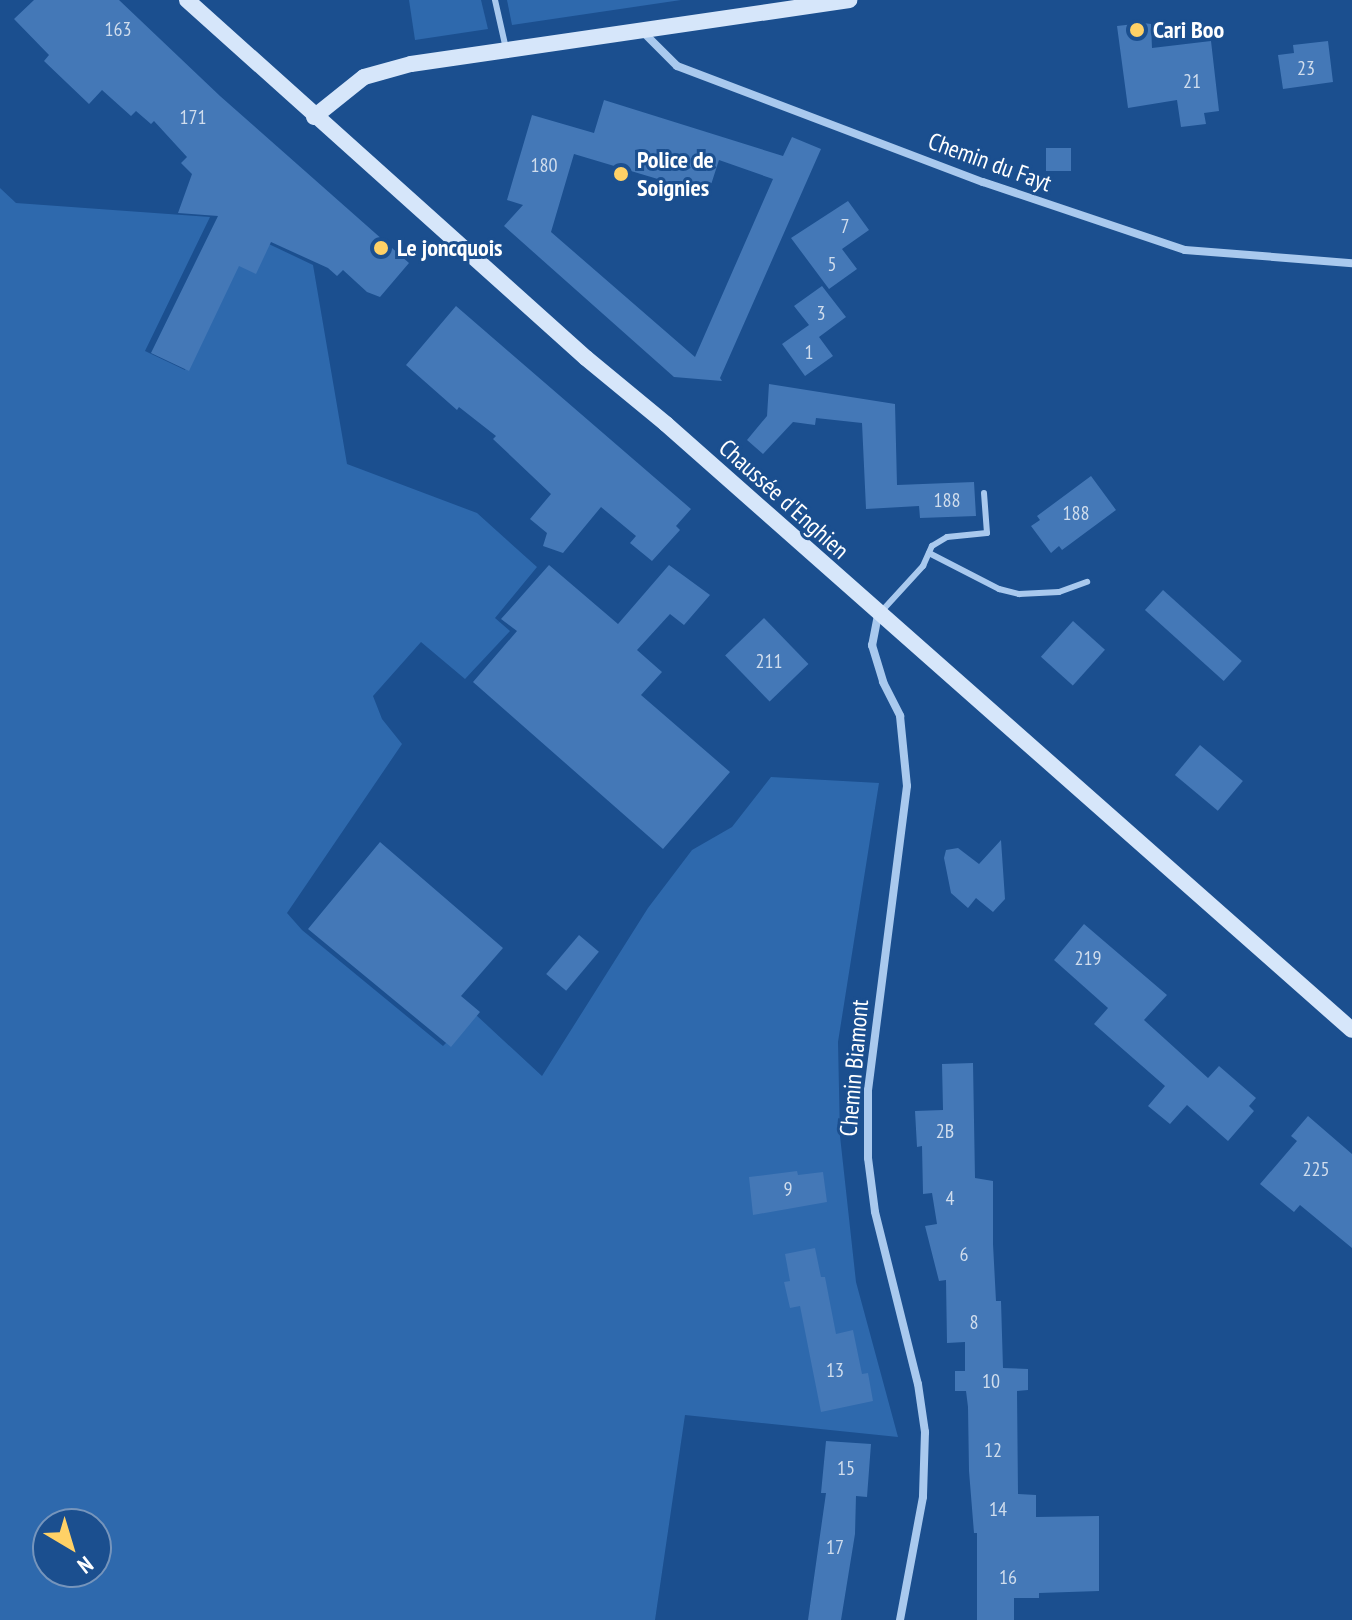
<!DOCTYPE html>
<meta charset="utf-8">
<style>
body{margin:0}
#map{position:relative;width:1352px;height:1620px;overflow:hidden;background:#1b4f8f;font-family:"PT Sans Narrow",sans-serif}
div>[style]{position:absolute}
.green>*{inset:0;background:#2e69ad}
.building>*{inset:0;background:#4478b7;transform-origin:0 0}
.lane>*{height:6px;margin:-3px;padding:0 3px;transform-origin:3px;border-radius:3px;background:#a9c9ee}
.street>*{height:8px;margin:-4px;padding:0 4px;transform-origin:4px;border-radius:4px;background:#a9c9ee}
.secondary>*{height:16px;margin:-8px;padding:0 8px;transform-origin:8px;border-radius:8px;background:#d6e6fa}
.dots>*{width:22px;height:22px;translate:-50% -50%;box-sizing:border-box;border:4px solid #1b4f8f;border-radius:50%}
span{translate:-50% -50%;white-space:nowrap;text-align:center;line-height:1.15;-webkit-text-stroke:6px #1b4f8f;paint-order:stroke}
.number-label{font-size:20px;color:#d0dded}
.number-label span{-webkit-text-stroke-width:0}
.poi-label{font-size:24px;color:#fff;font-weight:700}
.left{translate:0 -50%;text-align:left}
.street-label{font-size:24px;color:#fff}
.north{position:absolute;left:32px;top:1508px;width:80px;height:80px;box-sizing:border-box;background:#1b4f8f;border:2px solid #7695bc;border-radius:50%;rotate:142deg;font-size:22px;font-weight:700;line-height:32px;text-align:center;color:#fff}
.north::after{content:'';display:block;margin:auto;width:28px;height:36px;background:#ffd166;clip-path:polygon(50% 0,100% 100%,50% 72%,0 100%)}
</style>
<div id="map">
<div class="green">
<div style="clip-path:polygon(409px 0,481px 0,488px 29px,415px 40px)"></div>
<div style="clip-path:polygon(507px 0,681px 0,512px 25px)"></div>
<div style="clip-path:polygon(evenodd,0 188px,16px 203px,210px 217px,145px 351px,185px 370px,252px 236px,313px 265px,347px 464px,477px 513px,537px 567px,495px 618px,510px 631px,465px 679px,421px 642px,373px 696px,382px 719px,402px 744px,287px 913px,302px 930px,443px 1046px,475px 1014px,542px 1076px,648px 908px,692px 850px,732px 827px,771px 777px,879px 783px,838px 1042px,840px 1136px,856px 1282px,898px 1437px,685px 1415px,655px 1620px,0 1620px,0 188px,48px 1524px,96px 1524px,96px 1572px,48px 1572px,48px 1524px)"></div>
</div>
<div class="building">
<div style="clip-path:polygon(34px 0,119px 0,220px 96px,409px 263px,380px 297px,367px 292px,343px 270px,337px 276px,328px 268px,271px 242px,256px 274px,239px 266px,189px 371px,151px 353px,218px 216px,178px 213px,192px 174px,181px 163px,187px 157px,154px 121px,151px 124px,136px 111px,131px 116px,102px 90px,89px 104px,44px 61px,49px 55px,14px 19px)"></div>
<div style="clip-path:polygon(1143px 23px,1151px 24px,1152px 48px,1211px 41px,1219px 111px,1204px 113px,1206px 124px,1181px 127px,1177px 100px,1128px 108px,1117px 26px)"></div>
<div style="clip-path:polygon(1328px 41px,1333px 82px,1283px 89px,1278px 55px,1294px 53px,1293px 45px)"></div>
<div style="clip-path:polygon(evenodd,604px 100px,783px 156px,792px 137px,821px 149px,720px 378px,722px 381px,674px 377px,504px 226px,523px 205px,507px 200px,532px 115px,594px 133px,604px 100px,574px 154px,708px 194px,719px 160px,773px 179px,695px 357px,551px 232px,574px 154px)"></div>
<div style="left:1071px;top:148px;width:23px;height:25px;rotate:90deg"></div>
<div style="clip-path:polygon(848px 201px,869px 230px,842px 249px,857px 269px,829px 289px,791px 238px)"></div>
<div style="clip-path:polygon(822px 286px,846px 317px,819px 337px,833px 356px,805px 376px,782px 344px,809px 325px,794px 306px)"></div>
<div style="clip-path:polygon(456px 306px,691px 509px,676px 526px,680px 530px,652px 561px,630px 543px,636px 536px,601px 507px,563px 553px,543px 546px,547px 533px,530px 519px,551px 494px,493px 439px,496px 436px,459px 407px,457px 410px,406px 365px)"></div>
<div style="clip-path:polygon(769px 384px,895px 404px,897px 485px,974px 482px,976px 516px,920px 518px,919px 506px,866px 509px,862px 423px,816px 418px,815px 425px,793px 422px,763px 454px,747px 440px,767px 416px)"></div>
<div style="clip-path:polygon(1091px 476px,1116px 510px,1062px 550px,1059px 546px,1051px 553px,1031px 526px,1040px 520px,1037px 516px)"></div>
<div style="clip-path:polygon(549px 565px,618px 624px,669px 565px,710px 595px,684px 625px,670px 614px,637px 650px,662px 672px,641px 695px,730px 772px,663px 849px,473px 682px,517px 631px,501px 619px)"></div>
<div style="left:1163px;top:590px;width:106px;height:27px;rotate:42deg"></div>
<div style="left:764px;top:618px;width:64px;height:54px;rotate:46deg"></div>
<div style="left:1073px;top:621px;width:43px;height:48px;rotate:42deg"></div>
<div style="left:1200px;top:745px;width:56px;height:39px;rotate:40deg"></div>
<div style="clip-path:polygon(1001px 840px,1005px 899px,993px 912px,976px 898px,968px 908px,951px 893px,944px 858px,946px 850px,958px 848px,979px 864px)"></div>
<div style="clip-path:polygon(380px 842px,503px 948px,461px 996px,480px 1012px,451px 1047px,308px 929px)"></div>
<div style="clip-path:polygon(1084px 924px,1167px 995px,1144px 1020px,1208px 1078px,1219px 1066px,1256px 1098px,1249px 1106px,1254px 1111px,1228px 1141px,1187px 1105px,1170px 1124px,1148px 1106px,1165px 1086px,1094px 1024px,1108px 1008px,1054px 960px)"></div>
<div style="left:579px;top:935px;width:26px;height:51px;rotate:40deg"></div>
<div style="clip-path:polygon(973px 1063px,975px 1178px,993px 1181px,993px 1244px,996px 1301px,1001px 1301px,1003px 1368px,1028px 1369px,1028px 1390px,1017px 1391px,1018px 1494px,1036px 1495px,1036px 1517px,1099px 1516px,1099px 1591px,1039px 1593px,1039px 1598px,1014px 1598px,1014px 1620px,977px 1620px,977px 1533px,974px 1533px,969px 1471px,968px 1407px,966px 1391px,955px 1391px,955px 1371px,965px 1371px,965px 1342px,947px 1343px,946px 1280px,939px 1281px,925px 1226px,937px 1224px,932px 1193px,923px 1194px,922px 1146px,917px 1147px,915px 1111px,943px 1110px,942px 1064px)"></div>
<div style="clip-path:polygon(1308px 1116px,1352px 1154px,1352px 1248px,1300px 1205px,1294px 1212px,1260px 1184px,1297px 1141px,1291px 1136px)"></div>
<div style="clip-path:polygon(797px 1171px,798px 1175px,823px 1172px,827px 1202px,753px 1215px,749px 1177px)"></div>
<div style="clip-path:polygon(815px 1248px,821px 1277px,825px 1277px,836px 1334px,853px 1330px,862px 1374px,868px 1373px,873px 1401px,821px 1412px,800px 1306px,790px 1308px,784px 1282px,790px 1281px,785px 1254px)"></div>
<div style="clip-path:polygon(826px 1441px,871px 1444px,867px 1497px,856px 1496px,855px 1534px,841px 1620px,808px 1620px,826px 1493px,821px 1493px)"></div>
</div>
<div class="lane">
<div style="left:495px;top:0;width:50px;rotate:77.3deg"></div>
<div style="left:929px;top:553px;width:79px;rotate:27.2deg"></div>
<div style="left:999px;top:589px;width:21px;rotate:14deg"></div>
<div style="left:1019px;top:594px;width:40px;rotate:-2.9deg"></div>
<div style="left:1059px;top:592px;width:30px;rotate:-20deg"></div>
<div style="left:880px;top:613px;width:64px;rotate:-47.5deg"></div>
<div style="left:923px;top:566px;width:22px;rotate:-66deg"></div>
<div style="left:932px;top:546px;width:17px;rotate:-31deg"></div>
<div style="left:947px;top:537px;width:40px;rotate:-5.7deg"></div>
<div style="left:987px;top:533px;width:40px;rotate:-94.3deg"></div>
</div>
<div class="street">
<div style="left:643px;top:32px;width:48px;rotate:45deg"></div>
<div style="left:677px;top:66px;width:327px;rotate:20.8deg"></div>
<div style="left:983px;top:182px;width:213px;rotate:18.6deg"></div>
<div style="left:1185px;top:250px;width:168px;rotate:4.5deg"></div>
<div style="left:878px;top:615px;width:31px;rotate:101deg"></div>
<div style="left:872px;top:645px;width:39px;rotate:73deg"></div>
<div style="left:883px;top:682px;width:38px;rotate:63deg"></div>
<div style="left:900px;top:716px;width:70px;rotate:84.3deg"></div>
<div style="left:907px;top:786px;width:306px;rotate:97.3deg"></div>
<div style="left:868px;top:1090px;width:68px;rotate:90deg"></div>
<div style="left:868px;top:1158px;width:54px;rotate:82.6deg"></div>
<div style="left:875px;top:1212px;width:177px;rotate:76deg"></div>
<div style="left:918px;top:1384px;width:49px;rotate:81.7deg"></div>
<div style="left:925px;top:1432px;width:65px;rotate:91.8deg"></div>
<div style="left:923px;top:1497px;width:125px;rotate:100.6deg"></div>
</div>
<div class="secondary">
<div style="left:187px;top:0;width:536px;rotate:41.9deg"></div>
<div style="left:586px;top:358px;width:104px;rotate:39.5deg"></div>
<div style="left:666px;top:424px;width:915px;rotate:41.46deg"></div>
<div style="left:314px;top:117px;width:64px;rotate:-38.7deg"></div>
<div style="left:364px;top:77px;width:49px;rotate:-15.5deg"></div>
<div style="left:411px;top:64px;width:443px;rotate:-8.3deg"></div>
</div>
<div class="dots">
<div style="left:1137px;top:30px;background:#ffd166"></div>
<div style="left:621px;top:174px;background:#ffd166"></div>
<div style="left:381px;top:248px;background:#ffd166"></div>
</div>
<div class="number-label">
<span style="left:118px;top:29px">163</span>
<span style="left:1306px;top:68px">23</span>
<span style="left:1192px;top:81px">21</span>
<span style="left:193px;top:117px">171</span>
<span style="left:544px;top:165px">180</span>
<span style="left:845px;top:226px">7</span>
<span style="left:832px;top:264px">5</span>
<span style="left:821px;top:313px">3</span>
<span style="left:809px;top:352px">1</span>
<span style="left:947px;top:500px">188</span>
<span style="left:1076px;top:513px">188</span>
<span style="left:769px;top:661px">211</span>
<span style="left:1088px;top:958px">219</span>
<span style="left:945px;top:1131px">2B</span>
<span style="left:1316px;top:1169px">225</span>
<span style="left:788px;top:1189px">9</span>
<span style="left:950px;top:1198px">4</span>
<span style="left:964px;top:1254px">6</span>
<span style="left:974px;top:1322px">8</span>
<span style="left:835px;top:1370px">13</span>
<span style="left:991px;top:1381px">10</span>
<span style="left:993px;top:1450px">12</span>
<span style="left:846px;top:1468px">15</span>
<span style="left:998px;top:1509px">14</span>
<span style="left:835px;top:1547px">17</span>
<span style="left:1008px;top:1577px">16</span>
</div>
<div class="poi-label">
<span class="left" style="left:1153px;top:30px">Cari Boo</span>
<span class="left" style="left:637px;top:174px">Police de<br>Soignies</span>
<span class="left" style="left:397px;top:248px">Le joncquois</span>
</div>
<div class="street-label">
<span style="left:990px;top:162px;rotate:20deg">Chemin du Fayt</span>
<span style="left:784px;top:499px;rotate:42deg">Chaussée d'Enghien</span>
<span style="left:854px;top:1068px;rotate:-85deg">Chemin Biamont</span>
</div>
<div class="north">N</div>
</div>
